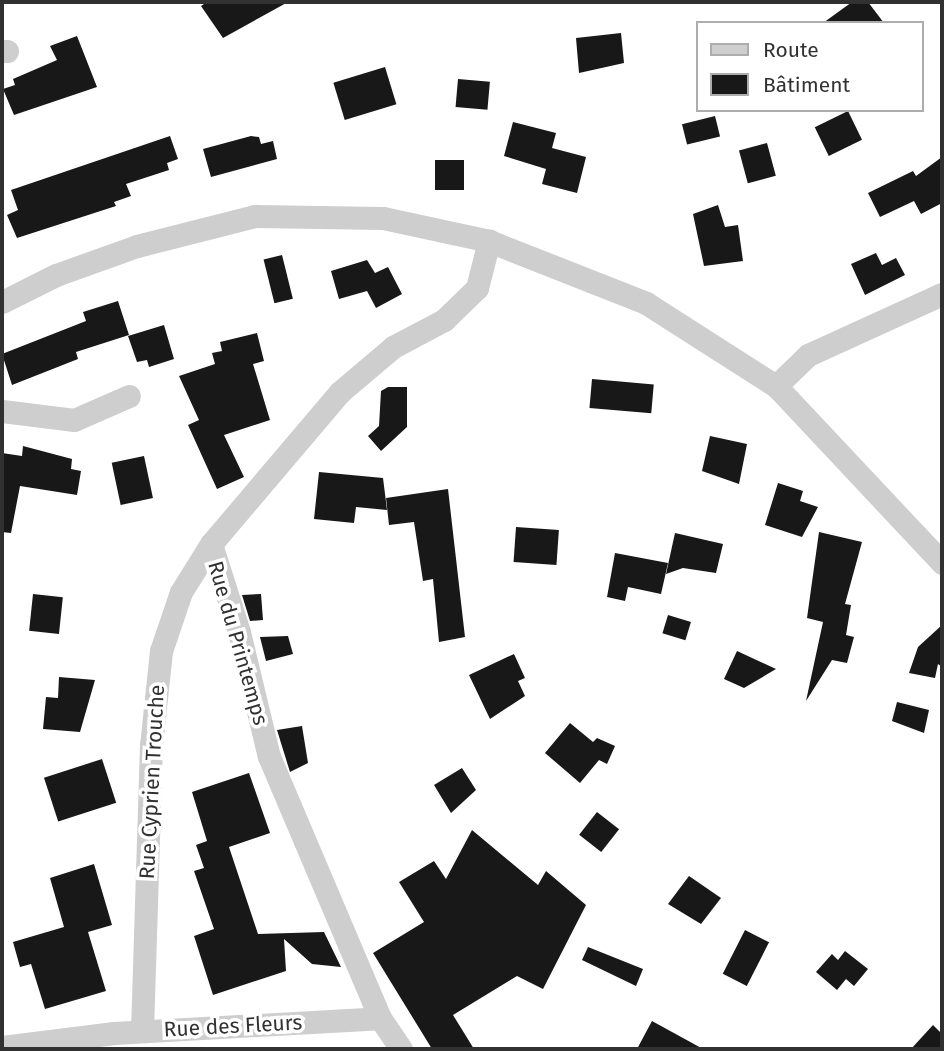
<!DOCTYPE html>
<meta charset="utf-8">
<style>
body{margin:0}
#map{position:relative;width:944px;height:1051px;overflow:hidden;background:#fff;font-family:"Fira Sans",sans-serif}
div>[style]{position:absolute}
.building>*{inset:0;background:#181818;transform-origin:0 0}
.minor>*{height:23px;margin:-11.5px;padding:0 11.5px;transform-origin:11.5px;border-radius:11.5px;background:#cecece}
span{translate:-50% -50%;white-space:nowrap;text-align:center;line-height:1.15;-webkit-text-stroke:7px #fff;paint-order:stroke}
.street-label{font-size:21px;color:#313131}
.frame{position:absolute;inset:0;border:4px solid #313131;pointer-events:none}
.legend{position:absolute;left:696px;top:21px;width:228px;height:91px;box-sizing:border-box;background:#fff;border:2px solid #adadad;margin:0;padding:9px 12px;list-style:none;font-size:21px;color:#313131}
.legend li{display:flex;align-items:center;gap:14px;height:35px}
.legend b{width:35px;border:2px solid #adadad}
</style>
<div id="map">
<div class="building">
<div style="clip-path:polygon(207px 2px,288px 2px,223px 38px,201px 6px)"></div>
<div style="clip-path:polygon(852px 2px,868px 2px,884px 23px,823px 23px)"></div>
<div style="clip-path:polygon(621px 33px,624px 63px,579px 73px,576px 38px)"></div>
<div style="clip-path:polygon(77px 36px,97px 87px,14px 115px,3px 89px,15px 85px,13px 79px,57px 60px,50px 46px)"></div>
<div style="left:385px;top:67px;width:39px;height:54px;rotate:73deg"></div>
<div style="left:458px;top:79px;width:32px;height:28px;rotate:5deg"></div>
<div style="left:848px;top:111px;width:32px;height:37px;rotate:64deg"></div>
<div style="left:715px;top:116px;width:21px;height:34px;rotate:76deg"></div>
<div style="clip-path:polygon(513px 122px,556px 133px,552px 148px,586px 157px,577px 193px,542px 184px,546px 169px,504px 156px)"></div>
<div style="clip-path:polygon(170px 136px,178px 159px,167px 163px,169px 170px,126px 184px,131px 196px,114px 202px,116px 206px,17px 238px,7px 215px,18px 210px,11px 190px)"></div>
<div style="clip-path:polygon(251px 136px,259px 137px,261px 144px,273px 141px,277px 159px,211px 177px,203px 149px)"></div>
<div style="left:767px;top:143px;width:34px;height:29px;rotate:75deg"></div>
<div style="clip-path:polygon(942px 157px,942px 203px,921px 214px,914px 201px,880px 217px,868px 193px,913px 171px,916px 176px)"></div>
<div style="left:435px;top:160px;width:29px;height:30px"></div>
<div style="clip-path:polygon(718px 205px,725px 227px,738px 225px,743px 261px,704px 266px,693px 214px)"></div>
<div style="clip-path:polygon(876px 253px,882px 265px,896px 258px,905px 275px,865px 295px,851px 264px)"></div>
<div style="left:282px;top:255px;width:45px;height:19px;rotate:76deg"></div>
<div style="clip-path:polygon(367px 260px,375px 273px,388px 267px,402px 294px,376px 308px,367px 291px,339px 299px,331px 271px)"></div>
<div style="clip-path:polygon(118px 301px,129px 335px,76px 352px,78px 359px,12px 385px,2px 354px,86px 321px,83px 312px)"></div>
<div style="clip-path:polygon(164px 325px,174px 359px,149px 367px,147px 360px,137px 362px,128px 336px)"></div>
<div style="clip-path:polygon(257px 333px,264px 361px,253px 364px,270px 420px,224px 435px,244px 477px,217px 489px,188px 425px,199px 420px,179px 376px,215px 364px,212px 353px,222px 351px,220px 342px)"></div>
<div style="left:592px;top:379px;width:62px;height:29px;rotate:5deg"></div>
<div style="clip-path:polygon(388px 387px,407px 387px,407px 427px,381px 451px,368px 436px,379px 426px,381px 391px)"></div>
<div style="clip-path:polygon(710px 436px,747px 444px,739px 484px,702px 471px)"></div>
<div style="clip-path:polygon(23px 446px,72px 459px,71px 469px,81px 471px,77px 495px,20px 486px,11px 533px,2px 532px,2px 453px,22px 456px)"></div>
<div style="left:144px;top:456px;width:43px;height:33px;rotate:78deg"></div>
<div style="clip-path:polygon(319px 472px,383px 478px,387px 510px,356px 507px,354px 523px,314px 519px)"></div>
<div style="clip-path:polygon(778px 483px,803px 491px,800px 501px,818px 507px,802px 537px,765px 525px)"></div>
<div style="clip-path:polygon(448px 489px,465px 637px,439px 642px,433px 579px,423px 581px,414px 522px,389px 525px,386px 498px)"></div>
<div style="left:516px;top:527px;width:43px;height:35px;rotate:4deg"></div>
<div style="clip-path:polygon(819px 532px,862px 542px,845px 604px,851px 605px,846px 635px,854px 637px,847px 663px,832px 660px,806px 701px,823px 622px,807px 618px)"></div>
<div style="clip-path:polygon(675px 533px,723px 544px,716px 573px,683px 568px,666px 574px)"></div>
<div style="clip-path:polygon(615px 553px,668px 563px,661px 594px,628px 587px,625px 601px,607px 597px)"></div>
<div style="left:33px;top:594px;width:30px;height:37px;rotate:6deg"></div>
<div style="clip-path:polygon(261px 594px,263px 620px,250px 621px,242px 595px)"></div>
<div style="left:668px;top:615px;width:24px;height:19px;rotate:17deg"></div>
<div style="clip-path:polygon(942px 625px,942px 667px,938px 664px,935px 678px,909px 673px,918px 647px)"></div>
<div style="clip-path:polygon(288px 636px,293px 654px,266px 661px,260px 637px)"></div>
<div style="clip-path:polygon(737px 651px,776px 669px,744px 688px,724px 679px)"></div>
<div style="clip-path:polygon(514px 654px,525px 678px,518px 681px,525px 696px,490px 719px,469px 675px)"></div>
<div style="clip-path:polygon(59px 677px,95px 680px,80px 732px,43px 729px,46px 697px,58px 698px)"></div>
<div style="clip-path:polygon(897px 702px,929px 710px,924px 733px,892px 721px)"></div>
<div style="clip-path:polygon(570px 723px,593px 742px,597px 738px,615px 746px,607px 764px,599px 760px,580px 783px,545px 753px)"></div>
<div style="clip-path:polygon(302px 726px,308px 763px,290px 772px,277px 730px)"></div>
<div style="left:102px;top:759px;width:46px;height:61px;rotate:72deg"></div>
<div style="clip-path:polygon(462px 768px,476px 790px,451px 813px,434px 785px)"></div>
<div style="clip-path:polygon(249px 773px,270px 833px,229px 847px,258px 934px,324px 932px,341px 967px,312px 964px,284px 939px,286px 971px,213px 995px,194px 936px,214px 929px,194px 871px,204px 868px,196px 845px,207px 841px,192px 792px)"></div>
<div style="left:597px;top:812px;width:28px;height:29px;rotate:38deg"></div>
<div style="clip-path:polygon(472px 830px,538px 885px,546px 871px,586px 905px,543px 989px,517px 976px,453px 1015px,474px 1049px,432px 1049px,373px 953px,424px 922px,399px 882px,434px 861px,446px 879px)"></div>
<div style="clip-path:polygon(94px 864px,112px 925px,88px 932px,106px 991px,45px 1009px,31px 964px,20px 967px,13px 942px,64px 927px,50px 878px)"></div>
<div style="clip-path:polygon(689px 876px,721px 898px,701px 924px,668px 904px)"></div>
<div style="left:745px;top:930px;width:27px;height:49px;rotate:27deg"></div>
<div style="clip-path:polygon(588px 947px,643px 969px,636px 986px,582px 960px)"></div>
<div style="clip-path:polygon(845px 951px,868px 969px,854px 986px,846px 979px,837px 990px,816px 972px,832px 954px,838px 960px)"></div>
<div style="clip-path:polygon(652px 1021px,703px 1049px,637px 1049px)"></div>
<div style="clip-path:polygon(933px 1025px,942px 1034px,942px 1049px,911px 1049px)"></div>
</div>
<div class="minor">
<div style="left:2px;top:51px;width:5px"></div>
<div style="left:2px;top:302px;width:60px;rotate:-26.6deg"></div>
<div style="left:56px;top:275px;width:86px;rotate:-19.7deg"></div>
<div style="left:137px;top:246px;width:122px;rotate:-14.3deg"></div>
<div style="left:255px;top:216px;width:128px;rotate:0.9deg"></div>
<div style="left:383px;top:218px;width:108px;rotate:12.2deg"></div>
<div style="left:489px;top:241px;width:169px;rotate:21.5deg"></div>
<div style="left:646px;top:303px;width:154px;rotate:32.6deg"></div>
<div style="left:776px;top:386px;width:243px;rotate:46.8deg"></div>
<div style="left:776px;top:386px;width:45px;rotate:-44.1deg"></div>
<div style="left:808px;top:355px;width:147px;rotate:-24.5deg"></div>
<div style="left:2px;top:411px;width:73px;rotate:7.1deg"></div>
<div style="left:74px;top:420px;width:60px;rotate:-23.6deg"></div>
<div style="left:142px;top:1031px;width:285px;rotate:-88.2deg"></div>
<div style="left:151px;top:746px;width:96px;rotate:-84deg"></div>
<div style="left:161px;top:651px;width:62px;rotate:-71.3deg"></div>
<div style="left:181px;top:592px;width:57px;rotate:-58deg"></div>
<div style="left:2px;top:1047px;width:113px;rotate:-7.1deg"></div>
<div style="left:114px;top:1033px;width:266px;rotate:-3.2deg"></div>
<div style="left:401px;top:1049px;width:37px;rotate:-124deg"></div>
<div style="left:380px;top:1018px;width:284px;rotate:-113deg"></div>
<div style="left:269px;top:757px;width:129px;rotate:-103.5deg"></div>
<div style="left:239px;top:632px;width:92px;rotate:-107.7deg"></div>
<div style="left:211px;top:544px;width:199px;rotate:-49.7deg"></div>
<div style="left:340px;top:392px;width:70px;rotate:-40.3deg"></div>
<div style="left:393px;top:347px;width:58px;rotate:-27.9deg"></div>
<div style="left:444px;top:320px;width:46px;rotate:-44.1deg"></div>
<div style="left:477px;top:288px;width:49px;rotate:-75.7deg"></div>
</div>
<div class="street-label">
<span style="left:238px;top:643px;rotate:74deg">Rue du Printemps</span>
<span style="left:152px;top:782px;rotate:-87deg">Rue Cyprien Trouche</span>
<span style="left:233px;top:1026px;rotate:-3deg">Rue des Fleurs</span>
</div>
<div class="frame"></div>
<ul class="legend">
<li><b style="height:9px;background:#cecece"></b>Route</li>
<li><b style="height:19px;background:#181818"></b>Bâtiment</li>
</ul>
</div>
